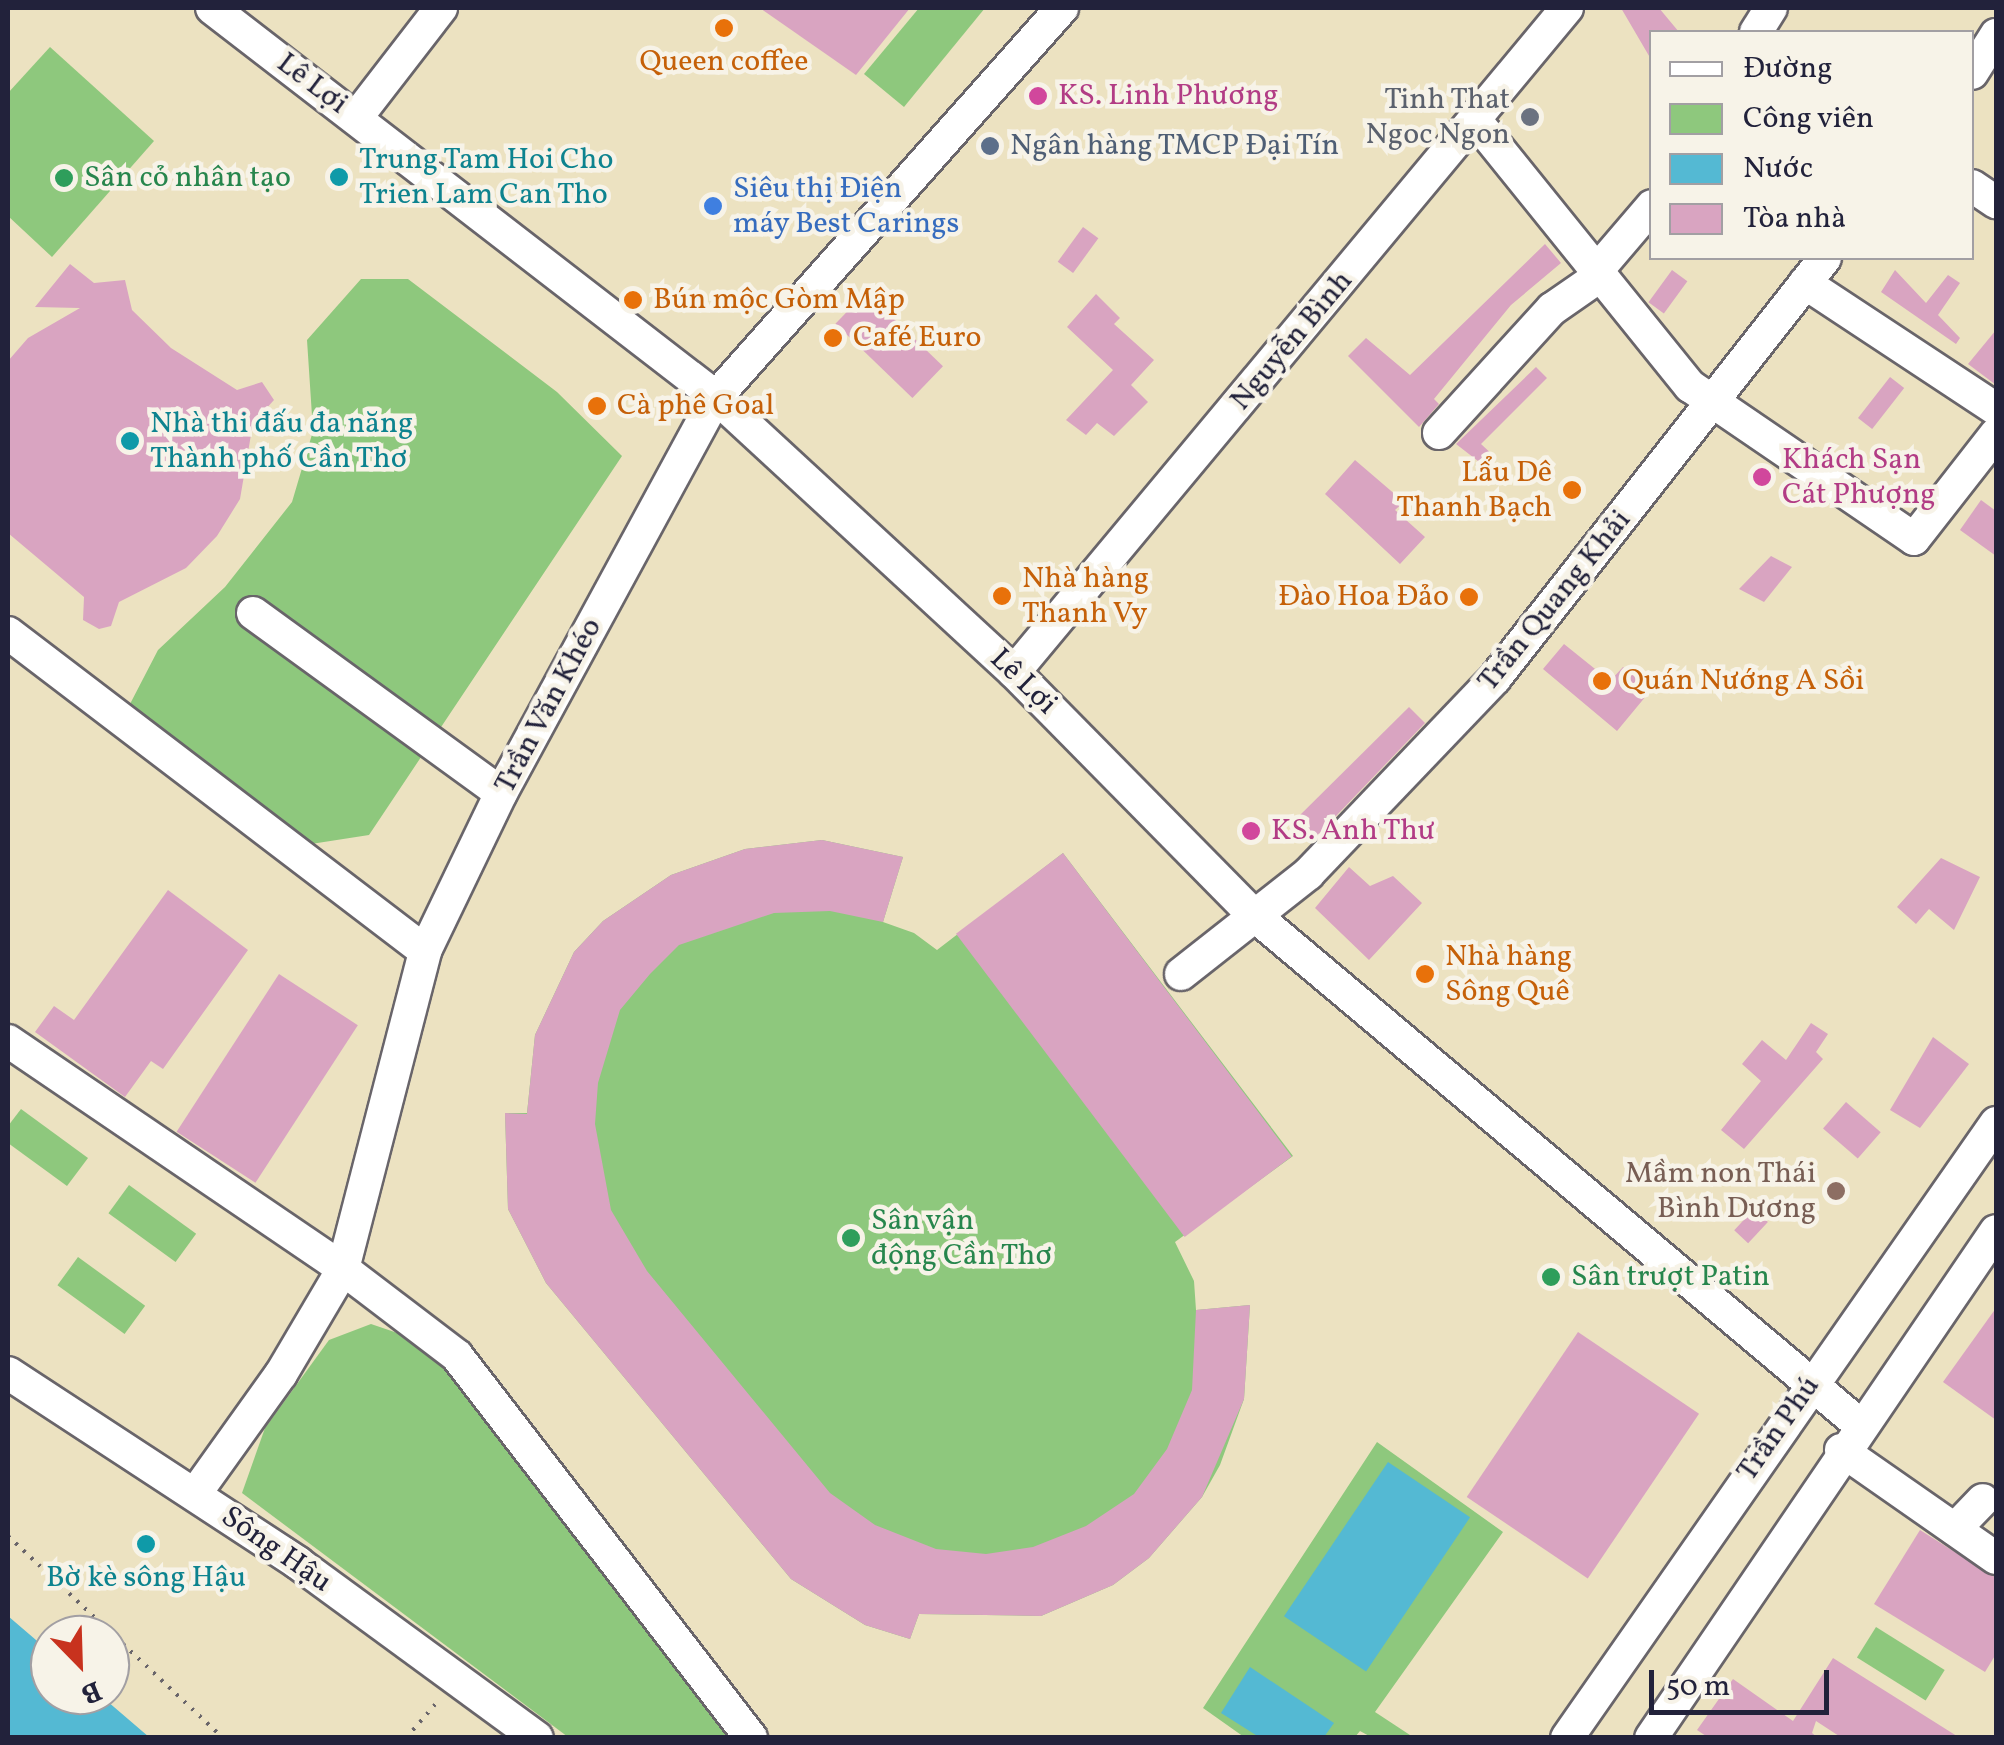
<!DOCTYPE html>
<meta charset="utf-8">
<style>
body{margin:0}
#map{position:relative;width:2004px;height:1745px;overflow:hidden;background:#ece2c1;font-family:Vollkorn,serif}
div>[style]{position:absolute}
.green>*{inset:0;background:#8ec87d;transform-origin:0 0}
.water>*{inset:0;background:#54b9d3;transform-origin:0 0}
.building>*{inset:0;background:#d9a4c1;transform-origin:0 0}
.path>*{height:4px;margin-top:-2px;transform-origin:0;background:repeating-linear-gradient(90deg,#69656a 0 2.5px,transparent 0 10.5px)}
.roads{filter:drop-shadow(2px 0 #69656a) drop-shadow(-2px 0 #69656a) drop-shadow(0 2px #69656a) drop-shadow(0 -2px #69656a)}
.minor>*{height:32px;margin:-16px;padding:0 16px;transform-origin:16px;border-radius:16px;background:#fff}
.dots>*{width:28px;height:28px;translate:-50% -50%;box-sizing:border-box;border:5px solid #f7f3e8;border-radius:50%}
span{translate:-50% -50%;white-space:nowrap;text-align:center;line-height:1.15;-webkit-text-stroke:9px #f7f3e8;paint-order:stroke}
.food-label{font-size:30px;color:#c56008}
.left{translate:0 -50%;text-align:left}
.right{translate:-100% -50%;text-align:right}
.street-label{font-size:30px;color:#22223b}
.hotel-label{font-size:30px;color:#b23c85}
.worship-label{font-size:30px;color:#5b616d}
.service-label{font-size:30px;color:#4e5e75}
.culture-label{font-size:30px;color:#0d838f}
.leisure-label{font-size:30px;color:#27864d}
.shop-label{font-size:30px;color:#366cbe}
.education-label{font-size:30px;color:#785e54}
.frame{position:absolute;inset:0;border:10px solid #22223b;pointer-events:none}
.legend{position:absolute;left:1649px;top:30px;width:325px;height:230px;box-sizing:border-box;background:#f7f3e8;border:2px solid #a29fa3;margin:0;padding:12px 18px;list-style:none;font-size:30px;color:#22223b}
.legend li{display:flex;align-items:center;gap:20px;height:50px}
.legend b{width:50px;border:2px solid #a29fa3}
.north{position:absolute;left:30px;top:1615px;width:100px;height:100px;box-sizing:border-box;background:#f7f3e8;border:2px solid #a29fa3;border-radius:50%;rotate:157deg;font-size:28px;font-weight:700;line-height:40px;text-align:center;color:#22223b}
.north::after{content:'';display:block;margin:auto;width:35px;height:45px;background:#c8321e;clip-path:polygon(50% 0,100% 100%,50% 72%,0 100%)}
.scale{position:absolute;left:1649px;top:1670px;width:180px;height:45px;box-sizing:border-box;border:5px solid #22223b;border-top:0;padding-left:12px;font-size:30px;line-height:35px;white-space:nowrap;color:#22223b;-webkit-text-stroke:8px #f7f3e8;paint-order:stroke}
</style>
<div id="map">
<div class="green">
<div style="clip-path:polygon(919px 8px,985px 8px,904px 107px,864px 74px)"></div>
<div style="clip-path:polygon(50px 47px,154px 141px,52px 257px,8px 216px,8px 93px)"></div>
<div style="clip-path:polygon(361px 279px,408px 279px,557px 392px,622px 456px,369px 835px,311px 844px,233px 790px,130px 704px,158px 650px,225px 587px,292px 502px,313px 431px,307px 340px)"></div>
<div style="clip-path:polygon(822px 840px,903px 857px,883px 922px,914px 933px,937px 950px,1063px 853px,1293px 1156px,1175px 1242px,1194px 1281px,1196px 1310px,1250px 1305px,1244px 1399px,1220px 1465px,1202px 1497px,1149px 1558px,1113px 1585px,1041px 1616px,919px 1614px,910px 1639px,865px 1625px,791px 1579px,546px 1283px,508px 1209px,505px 1113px,527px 1113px,535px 1035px,574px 952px,603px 921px,671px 875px,745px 849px)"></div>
<div style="clip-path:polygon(21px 1109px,88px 1158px,67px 1186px,8px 1143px,8px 1126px)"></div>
<div style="left:129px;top:1185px;width:83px;height:35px;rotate:36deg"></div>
<div style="left:78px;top:1257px;width:83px;height:35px;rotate:36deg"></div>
<div style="clip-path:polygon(371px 1324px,418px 1340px,500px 1421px,741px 1737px,568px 1737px,242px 1493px,265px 1428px,329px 1340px)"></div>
<div style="clip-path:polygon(1377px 1442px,1503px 1532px,1375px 1712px,1413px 1737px,1371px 1737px,1360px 1731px,1355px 1737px,1244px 1737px,1203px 1708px)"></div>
<div style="left:1876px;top:1627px;width:81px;height:36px;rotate:32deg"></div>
</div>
<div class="water">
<div style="left:1388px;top:1462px;width:99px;height:186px;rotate:34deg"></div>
<div style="clip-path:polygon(8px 1616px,50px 1652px,50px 1695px,100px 1695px,149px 1737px,8px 1737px)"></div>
<div style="clip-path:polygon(1250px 1667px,1334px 1723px,1324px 1737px,1259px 1737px,1221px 1713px)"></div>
</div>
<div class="building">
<div style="clip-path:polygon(760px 8px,910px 8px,856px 75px)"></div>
<div style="clip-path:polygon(1621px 8px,1659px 8px,1679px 32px,1652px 32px,1652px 61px)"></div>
<div style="left:1083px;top:227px;width:19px;height:43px;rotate:36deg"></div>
<div style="clip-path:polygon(1545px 244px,1561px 263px,1511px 305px,1434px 399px,1439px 404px,1419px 427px,1348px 356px,1366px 338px,1410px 375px)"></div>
<div style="clip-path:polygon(70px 264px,94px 283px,125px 280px,132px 310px,171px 348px,237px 390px,262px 382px,274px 400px,253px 423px,240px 499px,217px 536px,186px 568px,119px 602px,111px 626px,99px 629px,83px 620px,84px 597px,8px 533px,8px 361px,28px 338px,80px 308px,35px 307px)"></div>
<div style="left:1672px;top:270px;width:19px;height:40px;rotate:36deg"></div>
<div style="clip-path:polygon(1895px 270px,1926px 303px,1948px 275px,1960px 283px,1938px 315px,1960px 338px,1956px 344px,1881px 292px)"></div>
<div style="left:866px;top:292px;width:107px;height:44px;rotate:44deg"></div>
<div style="clip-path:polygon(1096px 294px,1120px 318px,1114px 324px,1154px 360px,1131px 385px,1148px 402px,1114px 436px,1097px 423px,1086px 435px,1066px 420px,1113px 370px,1067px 327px)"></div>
<div style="clip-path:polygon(1996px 330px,1996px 385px,1968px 364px)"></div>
<div style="clip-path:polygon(1536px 367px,1547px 378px,1481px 444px,1496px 458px,1487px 468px,1456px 444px)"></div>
<div style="left:1890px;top:377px;width:18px;height:52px;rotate:38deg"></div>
<div style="clip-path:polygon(1355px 460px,1404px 502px,1395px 510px,1425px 537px,1400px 564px,1325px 494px)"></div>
<div style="clip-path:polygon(1981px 500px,1996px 511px,1996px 556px,1960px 530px)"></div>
<div style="clip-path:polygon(1771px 556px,1792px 567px,1764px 602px,1739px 589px)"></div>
<div style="clip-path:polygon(1564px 644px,1610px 681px,1623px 667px,1651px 690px,1617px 731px,1543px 669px)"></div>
<div style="clip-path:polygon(1409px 707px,1425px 723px,1313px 840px,1292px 823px)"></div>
<div style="clip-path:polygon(822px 840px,903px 857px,883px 922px,830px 911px,774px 913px,679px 945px,650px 974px,620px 1010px,598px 1083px,595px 1124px,611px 1210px,647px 1271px,830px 1493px,875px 1525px,936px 1549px,986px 1554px,1033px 1547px,1086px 1526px,1134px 1494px,1167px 1449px,1192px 1390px,1196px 1310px,1250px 1305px,1244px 1399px,1202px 1497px,1149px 1558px,1113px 1585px,1041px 1616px,919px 1614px,910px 1639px,865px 1625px,791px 1579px,546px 1283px,508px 1209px,505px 1113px,527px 1114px,535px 1035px,574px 952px,603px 921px,671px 875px,745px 849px)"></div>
<div style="left:1063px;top:853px;width:380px;height:134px;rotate:53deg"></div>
<div style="clip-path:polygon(1941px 858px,1980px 877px,1954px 930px,1929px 909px,1916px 924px,1897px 907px)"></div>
<div style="clip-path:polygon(1349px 867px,1370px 886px,1393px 876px,1422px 903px,1369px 960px,1315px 908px)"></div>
<div style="clip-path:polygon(168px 890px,248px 950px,163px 1069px,151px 1061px,125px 1097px,35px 1032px,54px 1006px,74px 1020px)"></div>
<div style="left:279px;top:974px;width:94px;height:188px;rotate:33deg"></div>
<div style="clip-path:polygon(1811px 1023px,1828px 1034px,1816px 1052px,1823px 1059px,1744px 1149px,1721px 1130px,1761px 1081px,1742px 1064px,1762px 1040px,1786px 1060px)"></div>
<div style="clip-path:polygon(1933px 1037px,1969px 1064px,1920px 1128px,1890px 1110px)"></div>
<div style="left:1846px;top:1102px;width:46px;height:35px;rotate:41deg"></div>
<div style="left:1754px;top:1209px;width:19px;height:29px;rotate:43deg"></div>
<div style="clip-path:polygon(1996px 1308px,1996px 1420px,1943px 1382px)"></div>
<div style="left:1578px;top:1332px;width:146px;height:199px;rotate:34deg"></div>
<div style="clip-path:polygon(1920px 1530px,1996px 1578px,1996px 1654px,1985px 1672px,1874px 1604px)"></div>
<div style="clip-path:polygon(1833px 1658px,1960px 1738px,1842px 1738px,1816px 1721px,1812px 1733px,1818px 1738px,1709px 1738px,1697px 1730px,1733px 1679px,1793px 1721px)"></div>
</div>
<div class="path">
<div style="left:8px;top:1536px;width:295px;rotate:43.2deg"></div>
<div style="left:406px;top:1738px;width:50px;rotate:-49deg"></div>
</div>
<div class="roads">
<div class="minor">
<div style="left:212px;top:8px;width:637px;rotate:37.66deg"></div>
<div style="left:716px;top:397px;width:405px;rotate:42.7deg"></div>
<div style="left:1014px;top:672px;width:342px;rotate:45.4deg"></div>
<div style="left:1254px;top:915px;width:792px;rotate:40.08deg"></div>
<div style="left:1756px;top:32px;width:28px;rotate:-58deg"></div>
<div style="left:1972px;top:73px;width:45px;rotate:-57.7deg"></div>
<div style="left:356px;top:118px;width:139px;rotate:-52.3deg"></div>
<div style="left:1476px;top:121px;width:341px;rotate:51.1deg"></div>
<div style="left:1690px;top:386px;width:271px;rotate:34.3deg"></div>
<div style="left:1914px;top:539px;width:133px;rotate:-52deg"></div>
<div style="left:1972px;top:186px;width:29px;rotate:34deg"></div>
<div style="left:1594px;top:274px;width:89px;rotate:-49.5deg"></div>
<div style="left:1805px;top:283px;width:229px;rotate:33.4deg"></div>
<div style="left:1439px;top:433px;width:168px;rotate:-47.7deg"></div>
<div style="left:1552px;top:309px;width:56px;rotate:-34.8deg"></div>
<div style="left:253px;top:613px;width:306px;rotate:36deg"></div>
<div style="left:8px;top:633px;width:524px;rotate:37.33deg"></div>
<div style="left:1014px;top:672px;width:864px;rotate:-50.21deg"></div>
<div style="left:1181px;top:974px;width:162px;rotate:-38.2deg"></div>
<div style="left:1308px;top:874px;width:271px;rotate:-46.3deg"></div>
<div style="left:1495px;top:678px;width:534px;rotate:-51.84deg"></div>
<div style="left:8px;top:1041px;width:405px;rotate:34.2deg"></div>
<div style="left:343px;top:1269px;width:143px;rotate:37.3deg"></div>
<div style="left:457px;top:1356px;width:482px;rotate:52.4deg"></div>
<div style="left:8px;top:1373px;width:347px;rotate:33.2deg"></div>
<div style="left:298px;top:1563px;width:296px;rotate:36.2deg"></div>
<div style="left:1841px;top:1450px;width:189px;rotate:34.9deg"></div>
<div style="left:195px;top:1494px;width:148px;rotate:-54.4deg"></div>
<div style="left:281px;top:1374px;width:122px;rotate:-59.4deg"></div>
<div style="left:343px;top:1269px;width:328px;rotate:-75.5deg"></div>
<div style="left:425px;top:951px;width:175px;rotate:-64.3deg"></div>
<div style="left:501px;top:793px;width:451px;rotate:-61.5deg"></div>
<div style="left:716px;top:397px;width:521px;rotate:-48.35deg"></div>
<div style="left:1955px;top:1529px;width:40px;rotate:-46deg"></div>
<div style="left:1567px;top:1738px;width:750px;rotate:-55.1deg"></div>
<div style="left:1651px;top:1738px;width:613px;rotate:-55.77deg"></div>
</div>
</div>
<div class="dots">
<div style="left:724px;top:28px;background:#e8710a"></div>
<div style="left:1038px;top:96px;background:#d1479c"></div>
<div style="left:1530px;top:117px;background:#6b7280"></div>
<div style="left:990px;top:146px;background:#5c6f8a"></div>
<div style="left:339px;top:177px;background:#0f9aa8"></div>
<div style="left:64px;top:178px;background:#2e9e5b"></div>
<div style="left:713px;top:206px;background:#3f7fe0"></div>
<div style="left:633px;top:300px;background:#e8710a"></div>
<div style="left:833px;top:338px;background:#e8710a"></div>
<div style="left:597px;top:406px;background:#e8710a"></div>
<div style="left:130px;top:441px;background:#0f9aa8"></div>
<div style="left:1762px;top:477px;background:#d1479c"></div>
<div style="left:1572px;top:490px;background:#e8710a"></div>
<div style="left:1002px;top:596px;background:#e8710a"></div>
<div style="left:1469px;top:597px;background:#e8710a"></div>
<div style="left:1602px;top:681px;background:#e8710a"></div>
<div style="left:1251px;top:831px;background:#d1479c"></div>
<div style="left:1425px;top:974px;background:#e8710a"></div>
<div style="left:1836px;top:1191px;background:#8d6e63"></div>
<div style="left:851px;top:1238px;background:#2e9e5b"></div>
<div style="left:1551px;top:1277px;background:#2e9e5b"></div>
<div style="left:146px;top:1544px;background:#0f9aa8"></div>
</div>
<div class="food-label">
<span style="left:724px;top:62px">Queen coffee</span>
<span class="left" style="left:653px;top:300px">Bún mộc Gòm Mập</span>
<span class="left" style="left:853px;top:338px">Café Euro</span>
<span class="left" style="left:617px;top:406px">Cà phê Goal</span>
<span class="right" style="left:1552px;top:490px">Lẩu Dê<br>Thanh Bạch</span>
<span class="left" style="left:1022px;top:596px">Nhà hàng<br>Thanh Vy</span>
<span class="right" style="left:1449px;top:597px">Đào Hoa Đảo</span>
<span class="left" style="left:1622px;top:681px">Quán Nướng A Sồi</span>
<span class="left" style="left:1445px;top:974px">Nhà hàng<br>Sông Quê</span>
</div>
<div class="street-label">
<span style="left:312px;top:84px;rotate:37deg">Lê Lợi</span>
<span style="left:1292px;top:341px;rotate:-50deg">Nguyễn Bình</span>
<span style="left:1555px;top:601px;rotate:-51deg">Trần Quang Khải</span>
<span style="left:1023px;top:682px;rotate:44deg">Lê Lợi</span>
<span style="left:549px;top:706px;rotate:-62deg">Trần Văn Khéo</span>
<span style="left:1779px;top:1429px;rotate:-55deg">Trần Phú</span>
<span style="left:276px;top:1550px;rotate:35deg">Sông Hậu</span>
</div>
<div class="hotel-label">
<span class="left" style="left:1058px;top:96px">KS. Linh Phương</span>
<span class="left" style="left:1782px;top:477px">Khách Sạn<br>Cát Phượng</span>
<span class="left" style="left:1271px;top:831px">KS. Anh Thư</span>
</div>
<div class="worship-label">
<span class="right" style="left:1510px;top:117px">Tinh That<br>Ngoc Ngon</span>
</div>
<div class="service-label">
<span class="left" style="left:1010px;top:146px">Ngân hàng TMCP Đại Tín</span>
</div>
<div class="culture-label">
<span class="left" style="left:359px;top:177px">Trung Tam Hoi Cho<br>Trien Lam Can Tho</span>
<span class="left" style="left:150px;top:441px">Nhà thi đấu đa năng<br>Thành phố Cần Thơ</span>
<span style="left:146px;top:1578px">Bờ kè sông Hậu</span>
</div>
<div class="leisure-label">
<span class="left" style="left:84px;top:178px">Sân cỏ nhân tạo</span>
<span class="left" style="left:871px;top:1238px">Sân vận<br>động Cần Thơ</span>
<span class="left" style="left:1571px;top:1277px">Sân trượt Patin</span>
</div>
<div class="shop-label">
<span class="left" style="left:733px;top:206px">Siêu thị Điện<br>máy Best Carings</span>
</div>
<div class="education-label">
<span class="right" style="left:1816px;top:1191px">Mầm non Thái<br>Bình Dương</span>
</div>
<div class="frame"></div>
<ul class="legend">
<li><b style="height:12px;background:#fff"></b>Đường</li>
<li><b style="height:28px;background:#8ec87d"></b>Công viên</li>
<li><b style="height:28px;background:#54b9d3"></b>Nước</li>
<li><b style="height:28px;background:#d9a4c1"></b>Tòa nhà</li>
</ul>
<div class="north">B</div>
<div class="scale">50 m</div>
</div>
